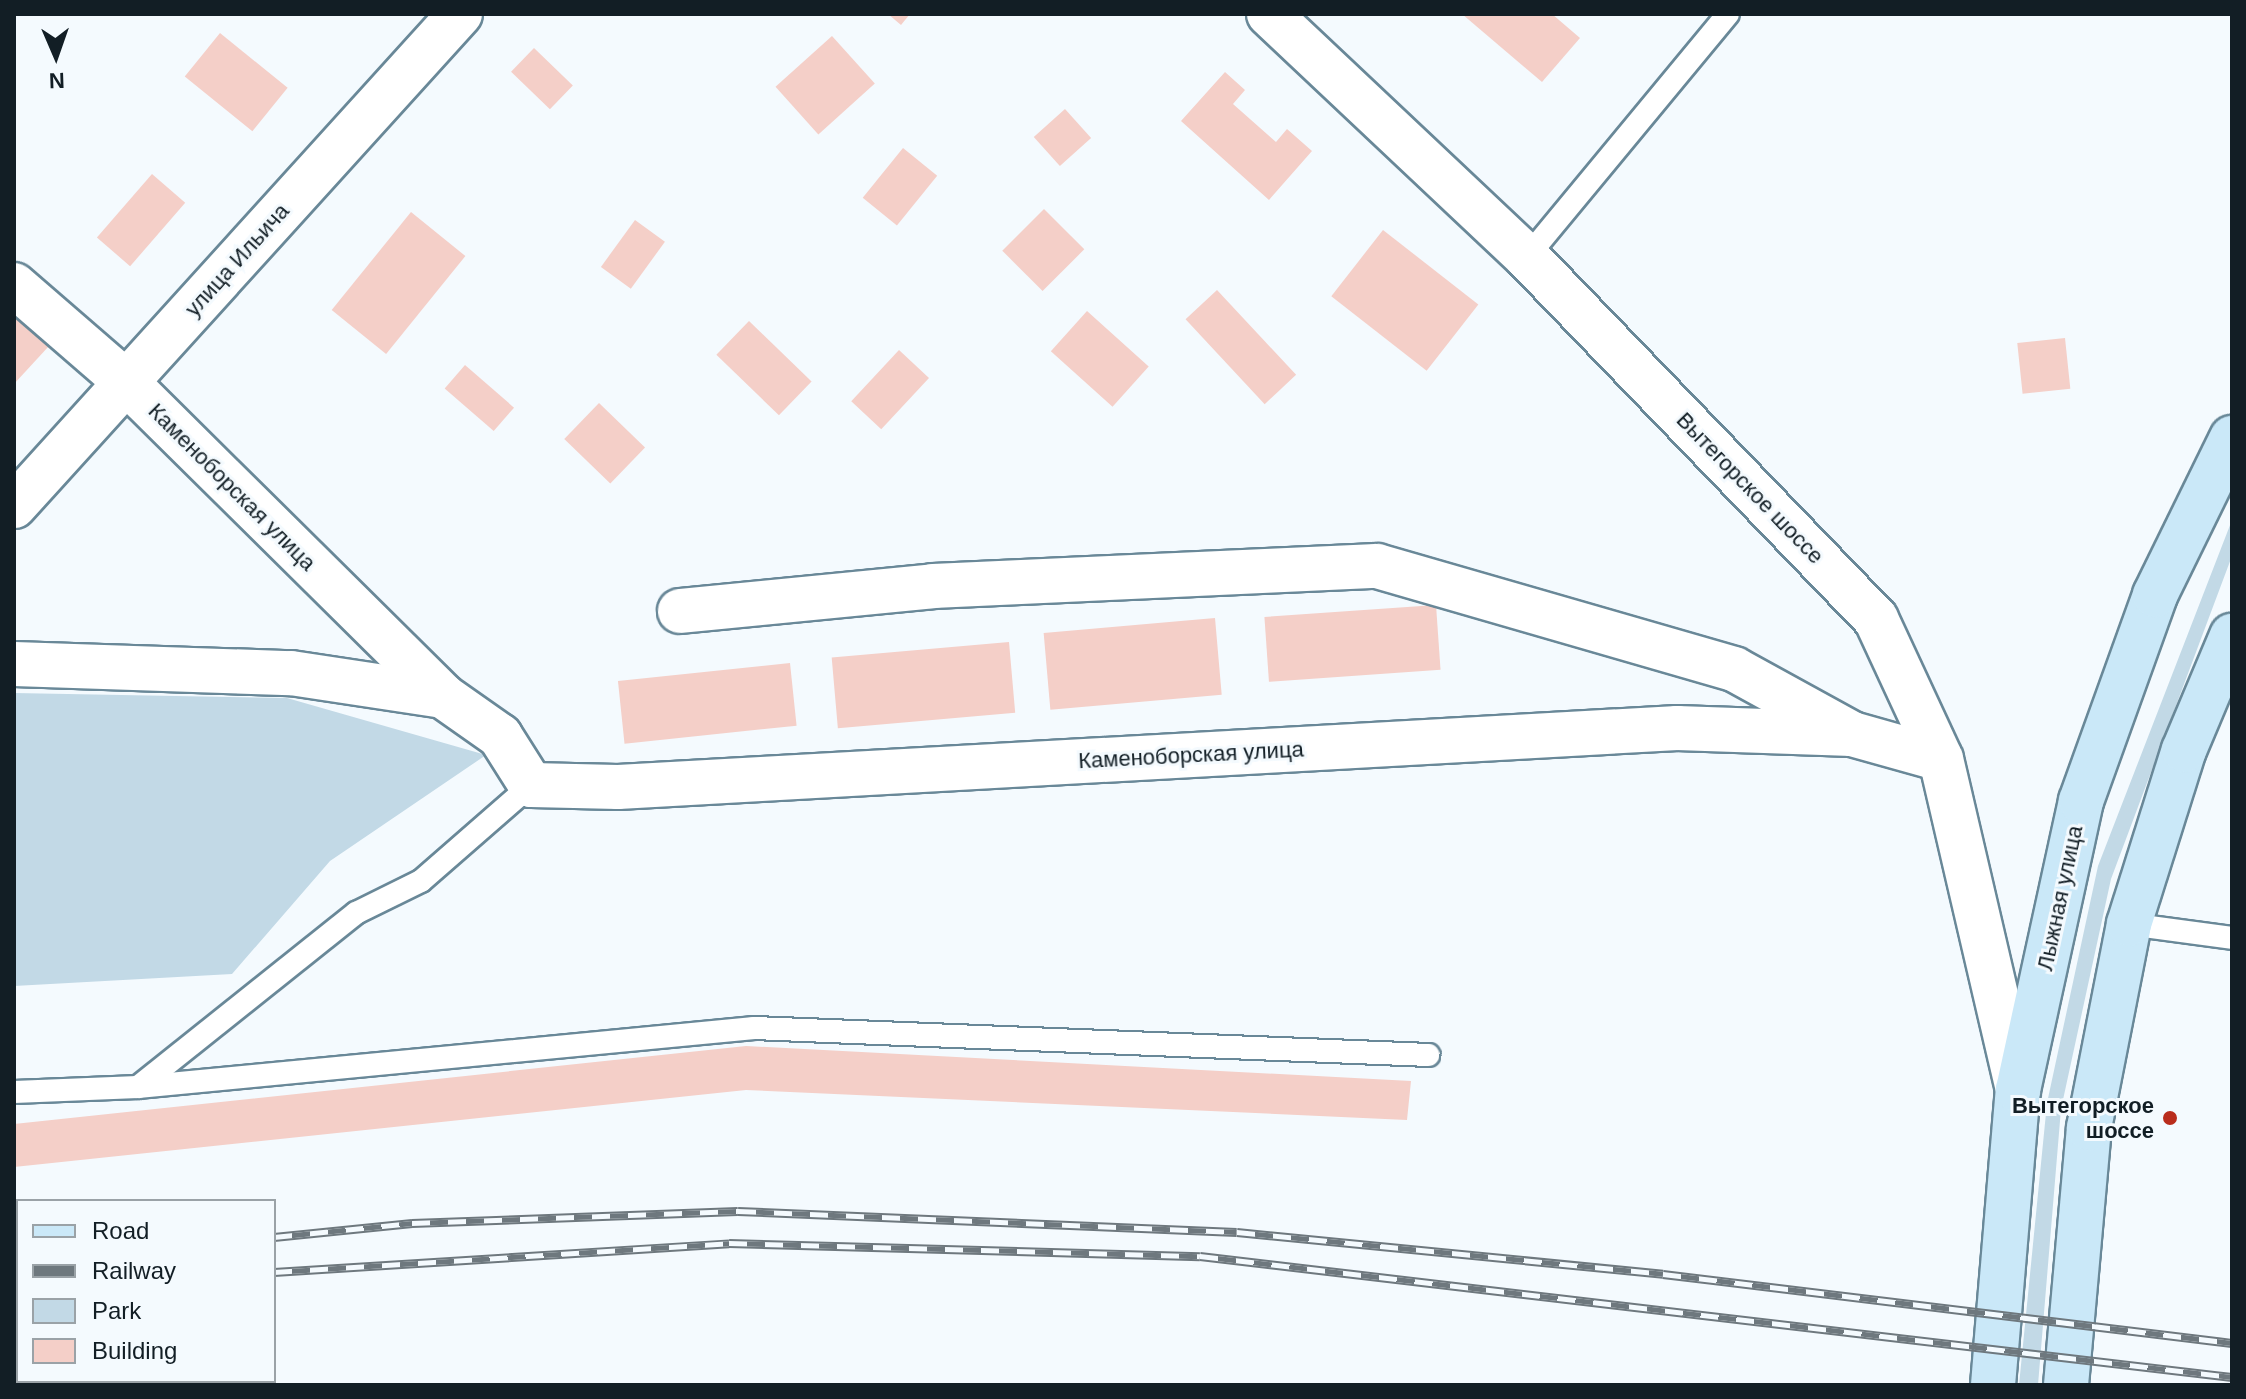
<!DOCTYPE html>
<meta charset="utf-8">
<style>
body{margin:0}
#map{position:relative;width:2246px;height:1399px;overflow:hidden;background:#f4fafe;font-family:Helvetica,sans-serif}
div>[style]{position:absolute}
.green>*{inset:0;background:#c2d9e6}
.building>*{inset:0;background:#f4cfc8;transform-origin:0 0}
.roads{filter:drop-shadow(2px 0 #698898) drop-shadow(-2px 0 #698898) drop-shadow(0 2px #698898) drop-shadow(0 -2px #698898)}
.lane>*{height:22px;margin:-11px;padding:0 11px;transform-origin:11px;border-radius:11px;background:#fff}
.street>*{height:44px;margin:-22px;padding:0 22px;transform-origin:22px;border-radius:22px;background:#fff}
.secondary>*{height:44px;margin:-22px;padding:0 22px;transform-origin:22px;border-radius:22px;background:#fff}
.primary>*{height:44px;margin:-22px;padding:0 22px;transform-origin:22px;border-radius:22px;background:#cae8f8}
.rail>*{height:9px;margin-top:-4.5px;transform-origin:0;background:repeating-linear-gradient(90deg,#f4fafe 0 18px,#6e787e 0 36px);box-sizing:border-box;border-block:2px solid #6e787e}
.dots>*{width:22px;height:22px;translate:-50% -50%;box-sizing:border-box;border:4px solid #f4fafe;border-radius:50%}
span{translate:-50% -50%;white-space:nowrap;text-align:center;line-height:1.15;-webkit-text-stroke:6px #f4fafe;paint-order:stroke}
.street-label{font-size:22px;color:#121e25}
.poi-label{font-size:22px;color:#121e25;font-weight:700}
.right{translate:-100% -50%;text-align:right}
.frame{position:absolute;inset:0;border:16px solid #121e25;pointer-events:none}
.legend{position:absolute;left:16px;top:1199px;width:260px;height:184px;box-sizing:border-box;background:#f4fafe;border:2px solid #9aa2a7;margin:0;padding:10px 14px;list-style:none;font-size:24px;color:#121e25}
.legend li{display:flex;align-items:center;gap:16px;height:40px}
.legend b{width:40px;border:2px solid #9aa2a7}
.north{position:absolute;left:16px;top:16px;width:80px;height:80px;-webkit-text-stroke:6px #f4fafe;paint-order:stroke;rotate:178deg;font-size:22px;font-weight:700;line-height:32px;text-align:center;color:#121e25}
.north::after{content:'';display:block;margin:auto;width:28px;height:36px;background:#121e25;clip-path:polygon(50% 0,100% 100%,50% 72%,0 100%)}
</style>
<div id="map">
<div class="green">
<div style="clip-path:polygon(2232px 520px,2232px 556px,2111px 879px,2061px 1109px,2038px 1385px,2019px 1385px,2047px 1103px,2098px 866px)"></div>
<div style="clip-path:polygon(14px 693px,287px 698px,486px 755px,330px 861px,232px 974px,14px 986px)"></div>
</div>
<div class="building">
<div style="clip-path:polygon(888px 14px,910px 14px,901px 25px)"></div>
<div style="clip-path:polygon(1462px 14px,1552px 14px,1580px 38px,1542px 82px)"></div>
<div style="left:220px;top:33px;width:87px;height:56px;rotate:39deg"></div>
<div style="left:832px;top:36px;width:64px;height:76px;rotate:48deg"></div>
<div style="left:534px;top:48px;width:54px;height:33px;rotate:44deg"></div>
<div style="clip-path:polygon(1225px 72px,1245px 90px,1233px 104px,1276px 142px,1287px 129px,1312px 151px,1269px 200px,1181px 121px)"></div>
<div style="left:1065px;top:109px;width:39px;height:42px;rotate:48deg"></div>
<div style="left:903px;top:148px;width:44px;height:64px;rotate:39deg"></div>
<div style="left:152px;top:174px;width:44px;height:84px;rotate:41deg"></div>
<div style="left:1044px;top:209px;width:57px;height:59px;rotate:45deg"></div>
<div style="left:411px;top:212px;width:70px;height:126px;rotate:39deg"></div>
<div style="left:635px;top:220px;width:37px;height:58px;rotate:36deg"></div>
<div style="left:1383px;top:230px;width:121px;height:84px;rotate:38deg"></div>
<div style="left:1217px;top:290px;width:116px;height:43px;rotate:47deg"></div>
<div style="left:1087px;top:311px;width:83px;height:54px;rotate:42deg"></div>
<div style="clip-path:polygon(14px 314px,49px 346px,14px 384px)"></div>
<div style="left:749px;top:321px;width:87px;height:47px;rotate:44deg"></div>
<div style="left:2065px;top:338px;width:51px;height:48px;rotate:84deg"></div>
<div style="left:899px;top:350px;width:41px;height:70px;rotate:43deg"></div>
<div style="left:465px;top:365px;width:65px;height:31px;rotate:41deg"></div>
<div style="left:599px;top:403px;width:64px;height:50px;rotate:44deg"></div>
<div style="left:1436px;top:605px;width:65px;height:172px;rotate:86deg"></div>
<div style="left:1215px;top:618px;width:77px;height:172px;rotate:85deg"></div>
<div style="left:1009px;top:642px;width:71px;height:178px;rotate:85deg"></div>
<div style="left:790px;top:663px;width:63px;height:173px;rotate:84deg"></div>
<div style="clip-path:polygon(746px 1046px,1411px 1081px,1407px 1120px,746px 1090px,14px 1167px,14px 1124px)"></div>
</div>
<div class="roads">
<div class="lane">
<div style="left:1527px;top:257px;width:315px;rotate:-50.4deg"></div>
<div style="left:2129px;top:924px;width:104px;rotate:7.7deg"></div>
<div style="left:138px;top:1087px;width:279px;rotate:-38.6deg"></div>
<div style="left:356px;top:913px;width:72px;rotate:-26.2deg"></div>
<div style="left:421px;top:881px;width:146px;rotate:-41.1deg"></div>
<div style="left:14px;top:1092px;width:124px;rotate:-2.3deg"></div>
<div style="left:138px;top:1087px;width:619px;rotate:-5.47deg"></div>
<div style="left:754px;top:1028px;width:675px;rotate:2.29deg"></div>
</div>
<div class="street">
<div style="left:14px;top:285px;width:148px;rotate:40.9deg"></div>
<div style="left:126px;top:382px;width:446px;rotate:44.7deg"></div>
<div style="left:14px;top:506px;width:664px;rotate:-47.81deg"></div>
<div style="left:680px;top:611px;width:254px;rotate:-5.6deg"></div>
<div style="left:933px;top:586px;width:444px;rotate:-2.6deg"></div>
<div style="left:1377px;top:566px;width:372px;rotate:16.1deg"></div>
<div style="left:1734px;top:669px;width:135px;rotate:28.8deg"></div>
<div style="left:1852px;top:734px;width:92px;rotate:15.7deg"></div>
<div style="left:14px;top:664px;width:277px;rotate:1.9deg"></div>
<div style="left:291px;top:673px;width:154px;rotate:8.6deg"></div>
<div style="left:443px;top:696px;width:70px;rotate:35.1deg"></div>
<div style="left:500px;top:736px;width:58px;rotate:57.7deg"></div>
<div style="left:531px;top:785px;width:87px;rotate:1.3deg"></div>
<div style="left:618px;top:787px;width:1061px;rotate:-3.19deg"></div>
<div style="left:1677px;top:728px;width:175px;rotate:2deg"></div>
</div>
<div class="secondary">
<div style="left:1269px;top:14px;width:354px;rotate:43.3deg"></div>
<div style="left:1527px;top:257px;width:503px;rotate:46.05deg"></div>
<div style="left:1876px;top:619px;width:154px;rotate:65.1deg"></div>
<div style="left:1941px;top:759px;width:340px;rotate:76.9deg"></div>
</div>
<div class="primary">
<div style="left:1993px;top:1385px;width:296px;rotate:-85.2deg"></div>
<div style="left:2018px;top:1090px;width:296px;rotate:-77.7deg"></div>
<div style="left:2081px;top:801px;width:219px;rotate:-70.2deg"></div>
<div style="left:2155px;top:595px;width:175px;rotate:-63.9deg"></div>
<div style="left:2066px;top:1385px;width:258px;rotate:-84.9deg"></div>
<div style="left:2089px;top:1128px;width:208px;rotate:-78.9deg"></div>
<div style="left:2129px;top:924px;width:182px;rotate:-72.5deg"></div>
<div style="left:2184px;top:750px;width:124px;rotate:-67.2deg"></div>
</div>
</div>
<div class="rail">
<div style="left:274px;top:1237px;width:139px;rotate:-5.8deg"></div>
<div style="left:412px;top:1223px;width:326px;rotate:-2.1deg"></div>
<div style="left:738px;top:1211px;width:499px;rotate:2.4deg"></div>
<div style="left:1237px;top:1232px;width:428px;rotate:5.6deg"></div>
<div style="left:1663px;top:1274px;width:573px;rotate:6.91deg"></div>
<div style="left:14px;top:1264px;width:4px;rotate:-14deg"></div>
<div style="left:274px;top:1272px;width:456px;rotate:-3.6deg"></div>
<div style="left:729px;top:1243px;width:471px;rotate:1.6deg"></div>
<div style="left:1200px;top:1256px;width:1039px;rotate:6.69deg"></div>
<div style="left:14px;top:1300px;width:4px;rotate:-14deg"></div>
</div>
<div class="dots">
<div style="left:2170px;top:1118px;background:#b92c1c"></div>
</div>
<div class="street-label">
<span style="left:237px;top:260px;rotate:-48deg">улица Ильича</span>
<span style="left:232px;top:487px;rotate:45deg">Каменоборская улица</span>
<span style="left:1750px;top:488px;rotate:46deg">Вытегорское шоссе</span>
<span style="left:1191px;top:755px;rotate:-3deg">Каменоборская улица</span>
<span style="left:2060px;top:898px;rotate:-78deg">Лыжная улица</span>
</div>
<div class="poi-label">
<span class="right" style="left:2154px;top:1118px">Вытегорское<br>шоссе</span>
</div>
<div class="frame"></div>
<ul class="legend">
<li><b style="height:10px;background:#cae8f8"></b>Road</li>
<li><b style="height:10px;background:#6e787e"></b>Railway</li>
<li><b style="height:22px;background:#c2d9e6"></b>Park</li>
<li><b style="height:22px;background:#f4cfc8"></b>Building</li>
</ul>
<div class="north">N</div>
</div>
